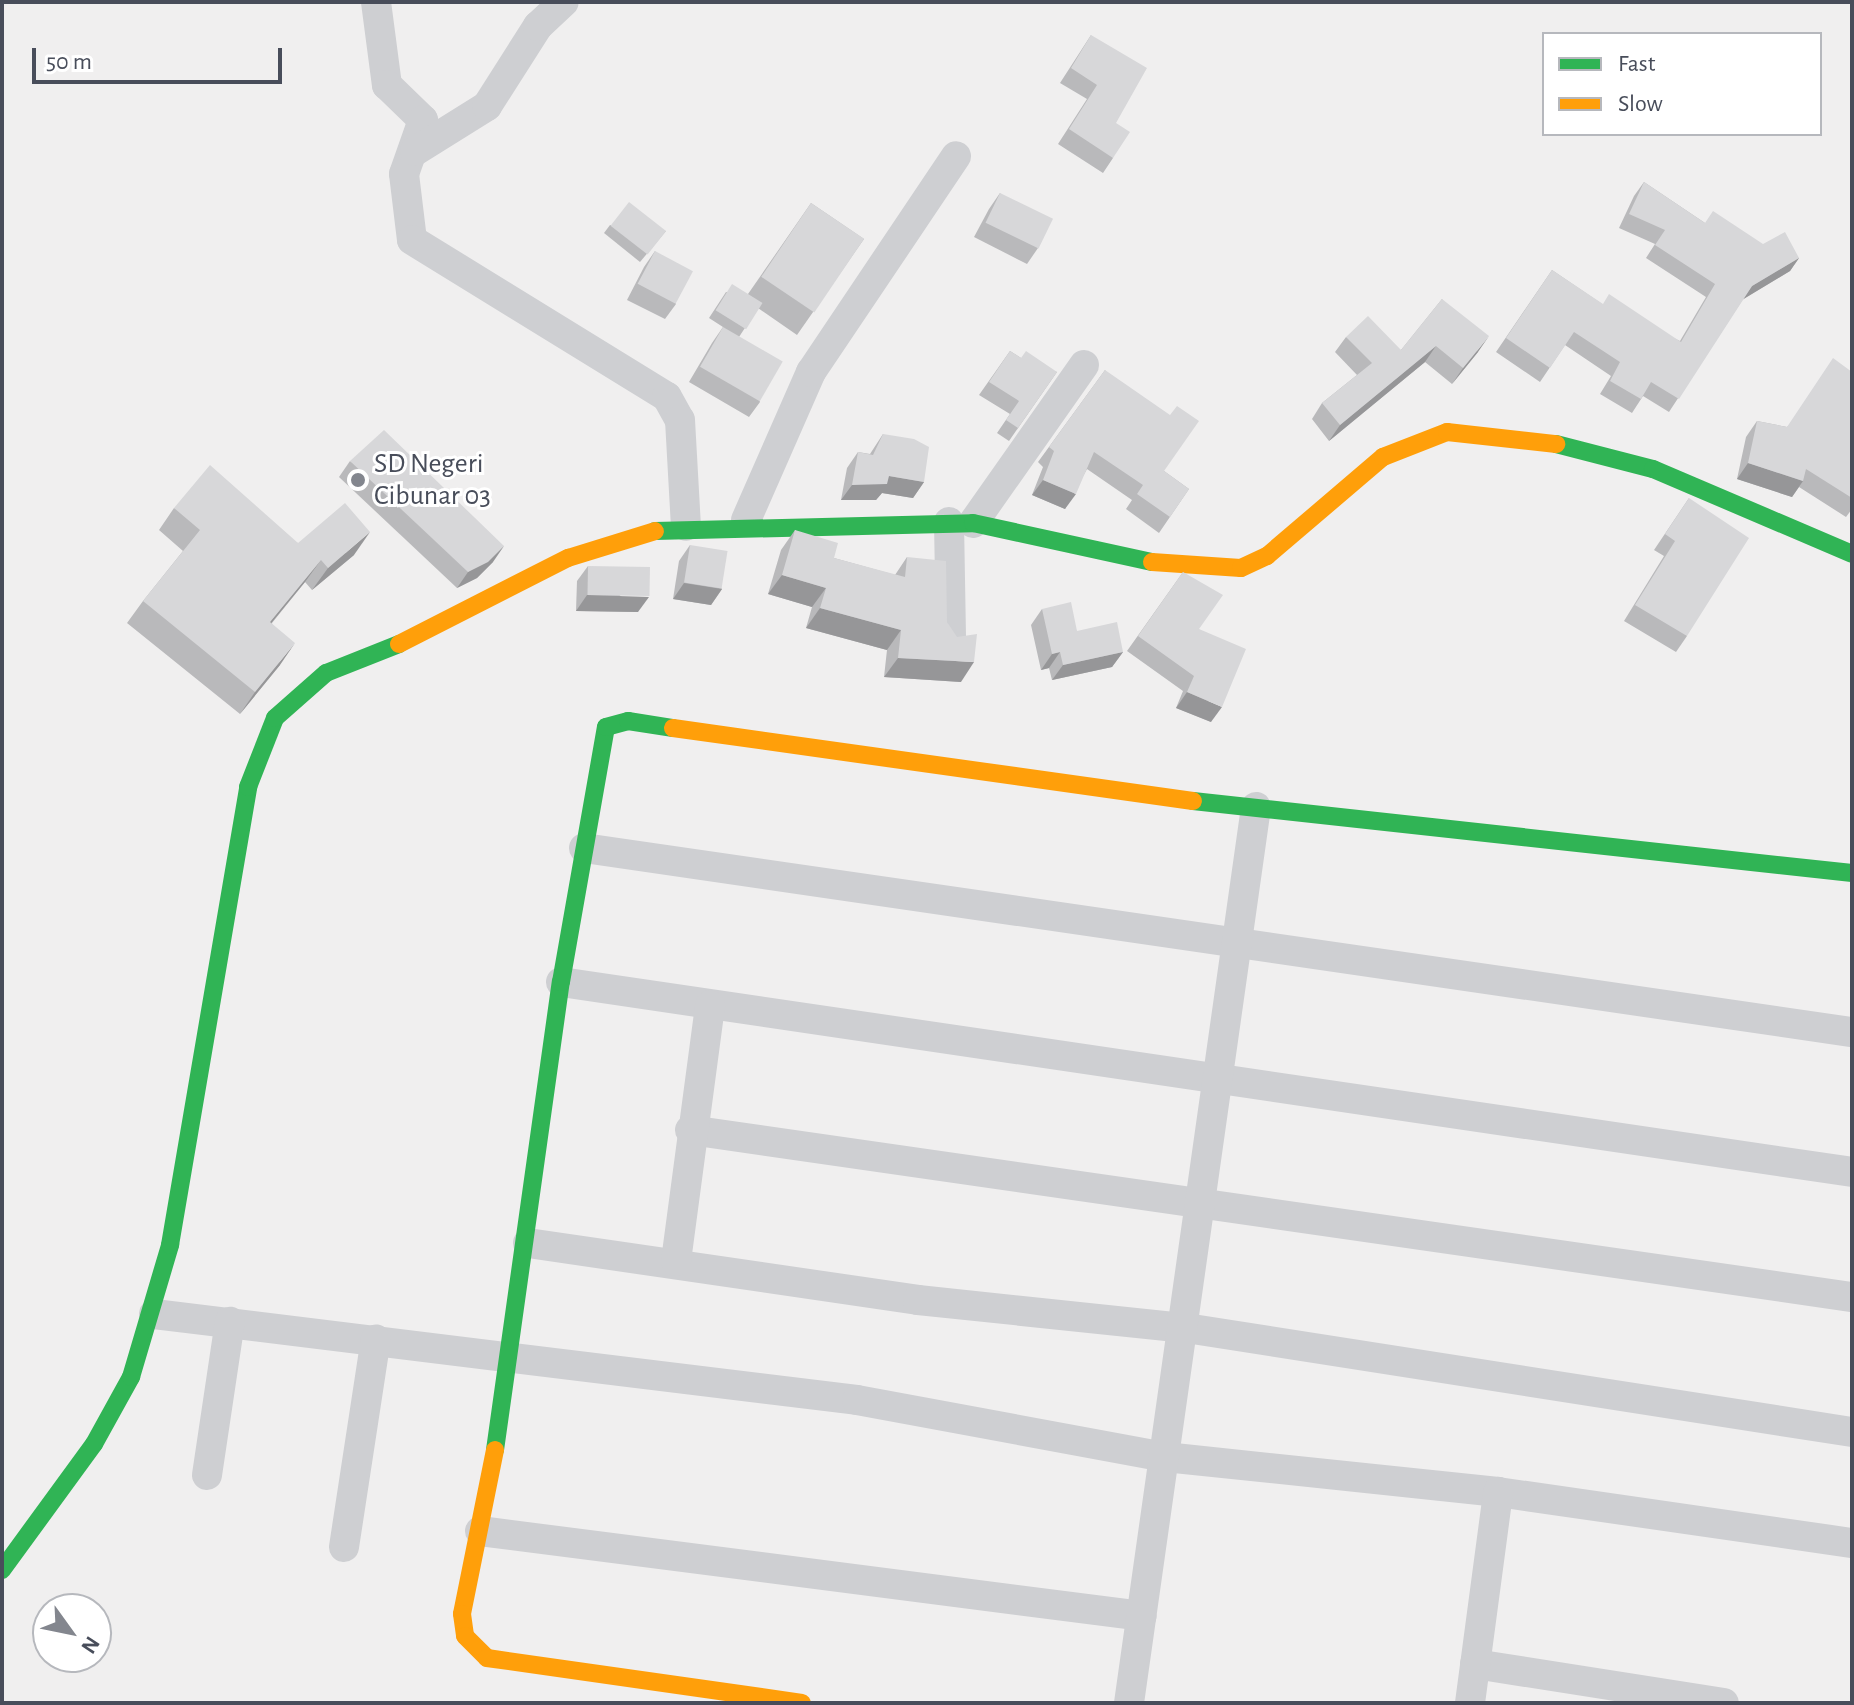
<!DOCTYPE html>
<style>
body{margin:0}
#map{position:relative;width:1854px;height:1705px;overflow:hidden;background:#f0efef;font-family:"Alegreya Sans",sans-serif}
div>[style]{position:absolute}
.street>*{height:30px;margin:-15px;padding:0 15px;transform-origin:15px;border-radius:15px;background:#cecfd2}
.fast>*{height:18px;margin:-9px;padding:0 9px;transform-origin:9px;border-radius:9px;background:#30b455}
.slow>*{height:18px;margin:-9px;padding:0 9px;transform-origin:9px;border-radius:9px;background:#ff9f0a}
.wall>*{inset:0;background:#b9b9bb}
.shaded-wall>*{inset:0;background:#969698}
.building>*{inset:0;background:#d7d7d9;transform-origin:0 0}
.dots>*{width:22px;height:22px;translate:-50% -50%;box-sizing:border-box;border:4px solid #fff;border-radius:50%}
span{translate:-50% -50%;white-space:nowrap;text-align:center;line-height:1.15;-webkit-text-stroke:6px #fff;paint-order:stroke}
.poi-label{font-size:28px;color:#484d5a}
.left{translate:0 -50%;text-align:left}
.frame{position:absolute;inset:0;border:4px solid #484d5a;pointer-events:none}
.legend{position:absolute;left:1542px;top:32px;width:280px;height:104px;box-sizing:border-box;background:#fff;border:2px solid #b6b8bd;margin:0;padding:10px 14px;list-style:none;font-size:24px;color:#484d5a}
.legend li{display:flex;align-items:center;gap:16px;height:40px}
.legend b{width:40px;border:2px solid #b6b8bd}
.north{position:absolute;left:32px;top:1593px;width:80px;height:80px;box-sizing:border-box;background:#fff;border:2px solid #b6b8bd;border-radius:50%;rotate:123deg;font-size:22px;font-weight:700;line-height:32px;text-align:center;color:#484d5a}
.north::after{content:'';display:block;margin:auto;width:28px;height:36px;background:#83868e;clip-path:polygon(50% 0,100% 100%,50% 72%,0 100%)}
.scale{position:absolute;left:32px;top:48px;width:250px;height:36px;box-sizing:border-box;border:4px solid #484d5a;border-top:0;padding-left:10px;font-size:24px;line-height:28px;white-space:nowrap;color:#484d5a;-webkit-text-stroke:6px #fff;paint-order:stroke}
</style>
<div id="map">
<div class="street">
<div style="left:376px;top:2px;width:84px;rotate:82.5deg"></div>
<div style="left:387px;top:85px;width:50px;rotate:44.2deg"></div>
<div style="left:423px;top:120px;width:57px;rotate:109.4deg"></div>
<div style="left:404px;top:174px;width:66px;rotate:83.1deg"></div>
<div style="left:412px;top:240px;width:299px;rotate:31.6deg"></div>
<div style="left:667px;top:397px;width:26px;rotate:61deg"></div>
<div style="left:680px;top:420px;width:106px;rotate:86.8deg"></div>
<div style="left:415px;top:151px;width:85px;rotate:-32deg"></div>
<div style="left:487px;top:106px;width:95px;rotate:-57.5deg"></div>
<div style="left:538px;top:26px;width:35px;rotate:-43deg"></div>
<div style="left:746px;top:520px;width:162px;rotate:-66.3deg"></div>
<div style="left:811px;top:372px;width:260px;rotate:-56.1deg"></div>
<div style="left:949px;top:522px;width:119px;rotate:89deg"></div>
<div style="left:973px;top:523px;width:193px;rotate:-54.9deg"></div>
<div style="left:584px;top:848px;width:1281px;rotate:8.26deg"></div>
<div style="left:561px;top:982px;width:1305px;rotate:8.37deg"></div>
<div style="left:690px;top:1130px;width:1174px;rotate:8.18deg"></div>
<div style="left:528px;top:1243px;width:394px;rotate:8.3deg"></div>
<div style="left:918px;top:1300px;width:269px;rotate:6deg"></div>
<div style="left:1186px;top:1328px;width:674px;rotate:8.88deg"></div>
<div style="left:676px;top:1261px;width:258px;rotate:-82.4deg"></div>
<div style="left:154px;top:1314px;width:708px;rotate:6.97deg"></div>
<div style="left:857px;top:1400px;width:313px;rotate:10.5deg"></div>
<div style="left:1165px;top:1457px;width:335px;rotate:6deg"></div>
<div style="left:1498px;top:1492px;width:358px;rotate:8.2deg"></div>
<div style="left:207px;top:1475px;width:155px;rotate:-81.5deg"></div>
<div style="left:480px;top:1531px;width:667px;rotate:7.32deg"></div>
<div style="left:344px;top:1547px;width:210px;rotate:-81.3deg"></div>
<div style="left:1475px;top:1664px;width:252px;rotate:8.9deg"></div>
<div style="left:1129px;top:1703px;width:905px;rotate:-81.93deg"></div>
<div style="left:1470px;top:1703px;width:213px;rotate:-82.4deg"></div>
</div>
<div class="fast">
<div style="left:1556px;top:444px;width:100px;rotate:14.5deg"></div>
<div style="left:1653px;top:469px;width:216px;rotate:23.1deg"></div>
<div style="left:655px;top:531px;width:318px;rotate:-1.4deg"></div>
<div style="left:973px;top:523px;width:183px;rotate:12.3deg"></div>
<div style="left:1193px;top:801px;width:663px;rotate:6.24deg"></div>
<div style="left:495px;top:1450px;width:473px;rotate:-82deg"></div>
<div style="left:561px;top:982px;width:259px;rotate:-80deg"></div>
<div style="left:606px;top:727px;width:23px;rotate:-15deg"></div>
<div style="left:628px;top:721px;width:46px;rotate:8.8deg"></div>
<div style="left:2px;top:1570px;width:156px;rotate:-53.9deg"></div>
<div style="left:94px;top:1444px;width:77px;rotate:-61.1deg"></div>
<div style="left:131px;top:1377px;width:138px;rotate:-73.5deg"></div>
<div style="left:170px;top:1245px;width:465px;rotate:-80.3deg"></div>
<div style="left:248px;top:787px;width:74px;rotate:-68.6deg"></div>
<div style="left:275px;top:718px;width:68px;rotate:-41.4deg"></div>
<div style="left:326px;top:673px;width:79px;rotate:-21.7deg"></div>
</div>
<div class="slow">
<div style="left:1152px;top:562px;width:89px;rotate:3.9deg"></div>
<div style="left:1241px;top:568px;width:29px;rotate:-25deg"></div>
<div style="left:1267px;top:556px;width:153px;rotate:-40.5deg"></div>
<div style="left:1383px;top:457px;width:69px;rotate:-21.3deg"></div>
<div style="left:1447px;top:432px;width:110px;rotate:6.3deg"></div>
<div style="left:399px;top:644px;width:190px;rotate:-27deg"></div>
<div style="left:568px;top:558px;width:91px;rotate:-17.2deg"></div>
<div style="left:673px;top:728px;width:525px;rotate:7.99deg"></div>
<div style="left:495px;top:1450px;width:167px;rotate:101.4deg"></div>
<div style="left:462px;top:1614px;width:22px;rotate:82deg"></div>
<div style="left:465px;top:1636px;width:31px;rotate:45deg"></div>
<div style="left:487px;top:1658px;width:318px;rotate:8.1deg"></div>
</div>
<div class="wall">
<div style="clip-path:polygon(1091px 35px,1116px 123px,1113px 158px,1103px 173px,1058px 144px,1087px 99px,1060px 83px)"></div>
<div style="clip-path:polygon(1644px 182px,1705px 223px,1799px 258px,1790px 271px,1743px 299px,1669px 412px,1643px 396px,1632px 413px,1600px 394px,1611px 376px,1565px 345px,1540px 382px,1496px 352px,1552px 270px,1602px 304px,1680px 341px,1706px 297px,1646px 258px,1655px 244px,1619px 228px,1634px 196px)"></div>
<div style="clip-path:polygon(1000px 193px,1038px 248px,1027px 264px,974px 237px,989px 209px)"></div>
<div style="clip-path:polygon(811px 203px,864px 239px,797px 335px,758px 308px,739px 337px,760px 402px,749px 417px,689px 382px,712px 343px,723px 327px,709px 318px,726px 292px,748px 294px)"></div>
<div style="clip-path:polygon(610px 225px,666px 231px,640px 262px,604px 233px)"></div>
<div style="clip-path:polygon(655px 251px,676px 304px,665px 319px,627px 300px,644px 267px)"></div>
<div style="clip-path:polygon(1442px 299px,1478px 352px,1452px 384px,1425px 362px,1329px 441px,1312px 419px,1322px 403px,1357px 375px,1335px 352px,1346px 337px,1401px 350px)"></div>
<div style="clip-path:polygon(1010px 351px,1021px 358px,1057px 372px,1009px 441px,997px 433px,1010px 414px,979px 395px)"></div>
<div style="clip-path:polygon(1105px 370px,1164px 471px,1189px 489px,1159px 533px,1126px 509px,1132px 500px,1087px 469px,1065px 509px,1032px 495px,1043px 467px,1038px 462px)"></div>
<div style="clip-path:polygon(1852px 372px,1852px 509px,1846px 517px,1799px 487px,1792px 497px,1737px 479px,1746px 437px,1757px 421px,1787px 427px)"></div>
<div style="clip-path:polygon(883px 434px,924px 482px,913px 498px,882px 493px,876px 500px,841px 500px,847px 468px,858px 452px,870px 454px)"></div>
<div style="clip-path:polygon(350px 461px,493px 562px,477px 578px,457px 588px,339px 477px)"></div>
<div style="clip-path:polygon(1689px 498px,1687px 636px,1676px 652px,1624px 621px,1664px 556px,1654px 550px)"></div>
<div style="clip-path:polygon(174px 508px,298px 543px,354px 555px,312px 590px,305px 582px,272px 623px,280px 665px,240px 714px,127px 623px,143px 601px,183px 551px,159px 530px)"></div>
<div style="clip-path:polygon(795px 530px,834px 558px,895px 575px,907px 557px,947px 622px,961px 682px,884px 677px,887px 650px,806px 628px,812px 607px,768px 594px,781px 550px)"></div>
<div style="clip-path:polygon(690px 545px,722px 589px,711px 605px,673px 599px,679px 561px)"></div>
<div style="clip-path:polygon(588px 566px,638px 612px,576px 611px,577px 581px)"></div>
<div style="clip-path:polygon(1183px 572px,1199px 629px,1211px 722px,1176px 708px,1183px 691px,1127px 651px)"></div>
<div style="clip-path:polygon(1042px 609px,1077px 631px,1123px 652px,1112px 667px,1052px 680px,1049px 668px,1041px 670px,1031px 625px)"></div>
</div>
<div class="shaded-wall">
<div style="clip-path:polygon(1799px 258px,1790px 271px,1742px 300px,1752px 286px)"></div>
<div style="clip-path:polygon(1489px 336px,1478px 352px,1452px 384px,1463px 368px)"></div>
<div style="clip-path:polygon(1436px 346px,1425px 362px,1329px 441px,1340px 425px)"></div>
<div style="clip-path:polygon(1748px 463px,1803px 481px,1792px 497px,1737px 479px)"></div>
<div style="clip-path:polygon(889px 476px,924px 482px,913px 498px,882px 493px,876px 500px,841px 500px,852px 485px)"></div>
<div style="clip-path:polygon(1043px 480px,1076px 494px,1065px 509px,1032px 495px)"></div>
<div style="clip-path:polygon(370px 532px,354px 555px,312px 590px,328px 568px)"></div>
<div style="clip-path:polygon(504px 546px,493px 562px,477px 578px,457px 588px,468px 572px)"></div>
<div style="clip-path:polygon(321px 560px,305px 582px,254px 644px,270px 622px)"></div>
<div style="clip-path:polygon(782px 575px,826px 588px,812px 607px,768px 594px)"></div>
<div style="clip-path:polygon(684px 583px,722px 589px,711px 605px,673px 599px)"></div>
<div style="clip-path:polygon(587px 595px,649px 597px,638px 612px,576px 611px)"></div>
<div style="clip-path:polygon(820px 608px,901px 630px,887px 650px,806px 628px)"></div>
<div style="clip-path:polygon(295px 643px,280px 665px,240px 714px,255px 692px)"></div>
<div style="clip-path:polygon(1060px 652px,1049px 668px,1041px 670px,1052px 654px)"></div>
<div style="clip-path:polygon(1123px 652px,1112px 667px,1052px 680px,1063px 665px)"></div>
<div style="clip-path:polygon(898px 658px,974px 662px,961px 682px,884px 677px)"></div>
<div style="clip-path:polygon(1187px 692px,1222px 707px,1211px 722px,1176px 708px)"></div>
</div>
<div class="building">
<div style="clip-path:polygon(1091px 35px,1147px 68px,1116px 123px,1130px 132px,1113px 158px,1069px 129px,1097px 85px,1071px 68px)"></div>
<div style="clip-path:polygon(1644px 182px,1705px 223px,1713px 211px,1763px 244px,1785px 232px,1799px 258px,1752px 286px,1679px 399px,1651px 382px,1641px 399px,1610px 381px,1620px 362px,1574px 332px,1550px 368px,1506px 338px,1552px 270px,1603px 304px,1609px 294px,1681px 342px,1715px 284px,1655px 245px,1665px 230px,1629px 214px)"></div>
<div style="left:1000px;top:193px;width:59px;height:33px;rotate:26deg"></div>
<div style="left:629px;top:202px;width:47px;height:30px;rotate:38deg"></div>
<div style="left:811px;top:203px;width:64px;height:89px;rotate:34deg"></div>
<div style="left:655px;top:251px;width:43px;height:37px;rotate:28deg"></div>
<div style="left:732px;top:284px;width:36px;height:31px;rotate:32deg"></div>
<div style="clip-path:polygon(1442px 299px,1489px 336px,1463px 368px,1436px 346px,1340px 425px,1322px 403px,1372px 363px,1346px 337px,1368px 316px,1401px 350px)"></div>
<div style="left:723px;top:327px;width:69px;height:46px;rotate:30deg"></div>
<div style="clip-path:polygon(1010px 351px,1021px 358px,1026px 351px,1057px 372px,1018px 428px,1006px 420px,1019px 401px,989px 382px)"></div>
<div style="clip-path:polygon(1833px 358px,1852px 372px,1852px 498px,1806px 469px,1803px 481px,1748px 463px,1757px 421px,1787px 427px)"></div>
<div style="clip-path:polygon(1105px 370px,1170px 415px,1177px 406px,1199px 421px,1164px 471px,1189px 489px,1170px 517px,1137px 494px,1143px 485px,1094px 452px,1076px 494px,1043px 480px,1054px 451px,1049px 447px)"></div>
<div style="clip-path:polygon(384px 430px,504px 546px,488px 562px,468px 572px,350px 461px)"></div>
<div style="clip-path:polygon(883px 434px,914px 439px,929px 447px,924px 482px,889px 476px,887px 484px,852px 485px,858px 452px,873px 455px)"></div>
<div style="clip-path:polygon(210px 465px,298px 543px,345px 503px,370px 532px,328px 568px,321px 560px,270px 622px,295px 643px,255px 692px,143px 601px,200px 530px,174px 508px)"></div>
<div style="clip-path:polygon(1689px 498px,1749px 538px,1687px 636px,1635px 605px,1675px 541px,1665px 534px)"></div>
<div style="clip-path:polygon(795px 530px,838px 543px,834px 558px,905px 577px,907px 557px,946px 561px,947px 622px,957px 637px,977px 634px,974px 662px,898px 658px,901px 630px,820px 608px,826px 588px,782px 575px)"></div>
<div style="left:690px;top:545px;width:38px;height:38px;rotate:9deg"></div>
<div style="left:588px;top:566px;width:62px;height:29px;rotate:1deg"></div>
<div style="clip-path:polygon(1183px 572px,1223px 595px,1199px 629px,1246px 649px,1222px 707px,1187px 692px,1194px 676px,1138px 636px)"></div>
<div style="clip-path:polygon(1071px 602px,1077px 631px,1117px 622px,1123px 652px,1063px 665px,1060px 652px,1052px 654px,1042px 609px)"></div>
</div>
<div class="dots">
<div style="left:358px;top:480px;background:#83868e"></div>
</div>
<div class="poi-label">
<span class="left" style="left:374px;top:480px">SD Negeri<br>Cibunar 03</span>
</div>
<div class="frame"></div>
<ul class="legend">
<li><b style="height:10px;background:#30b455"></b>Fast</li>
<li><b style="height:10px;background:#ff9f0a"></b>Slow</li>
</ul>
<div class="north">N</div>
<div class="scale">50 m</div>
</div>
